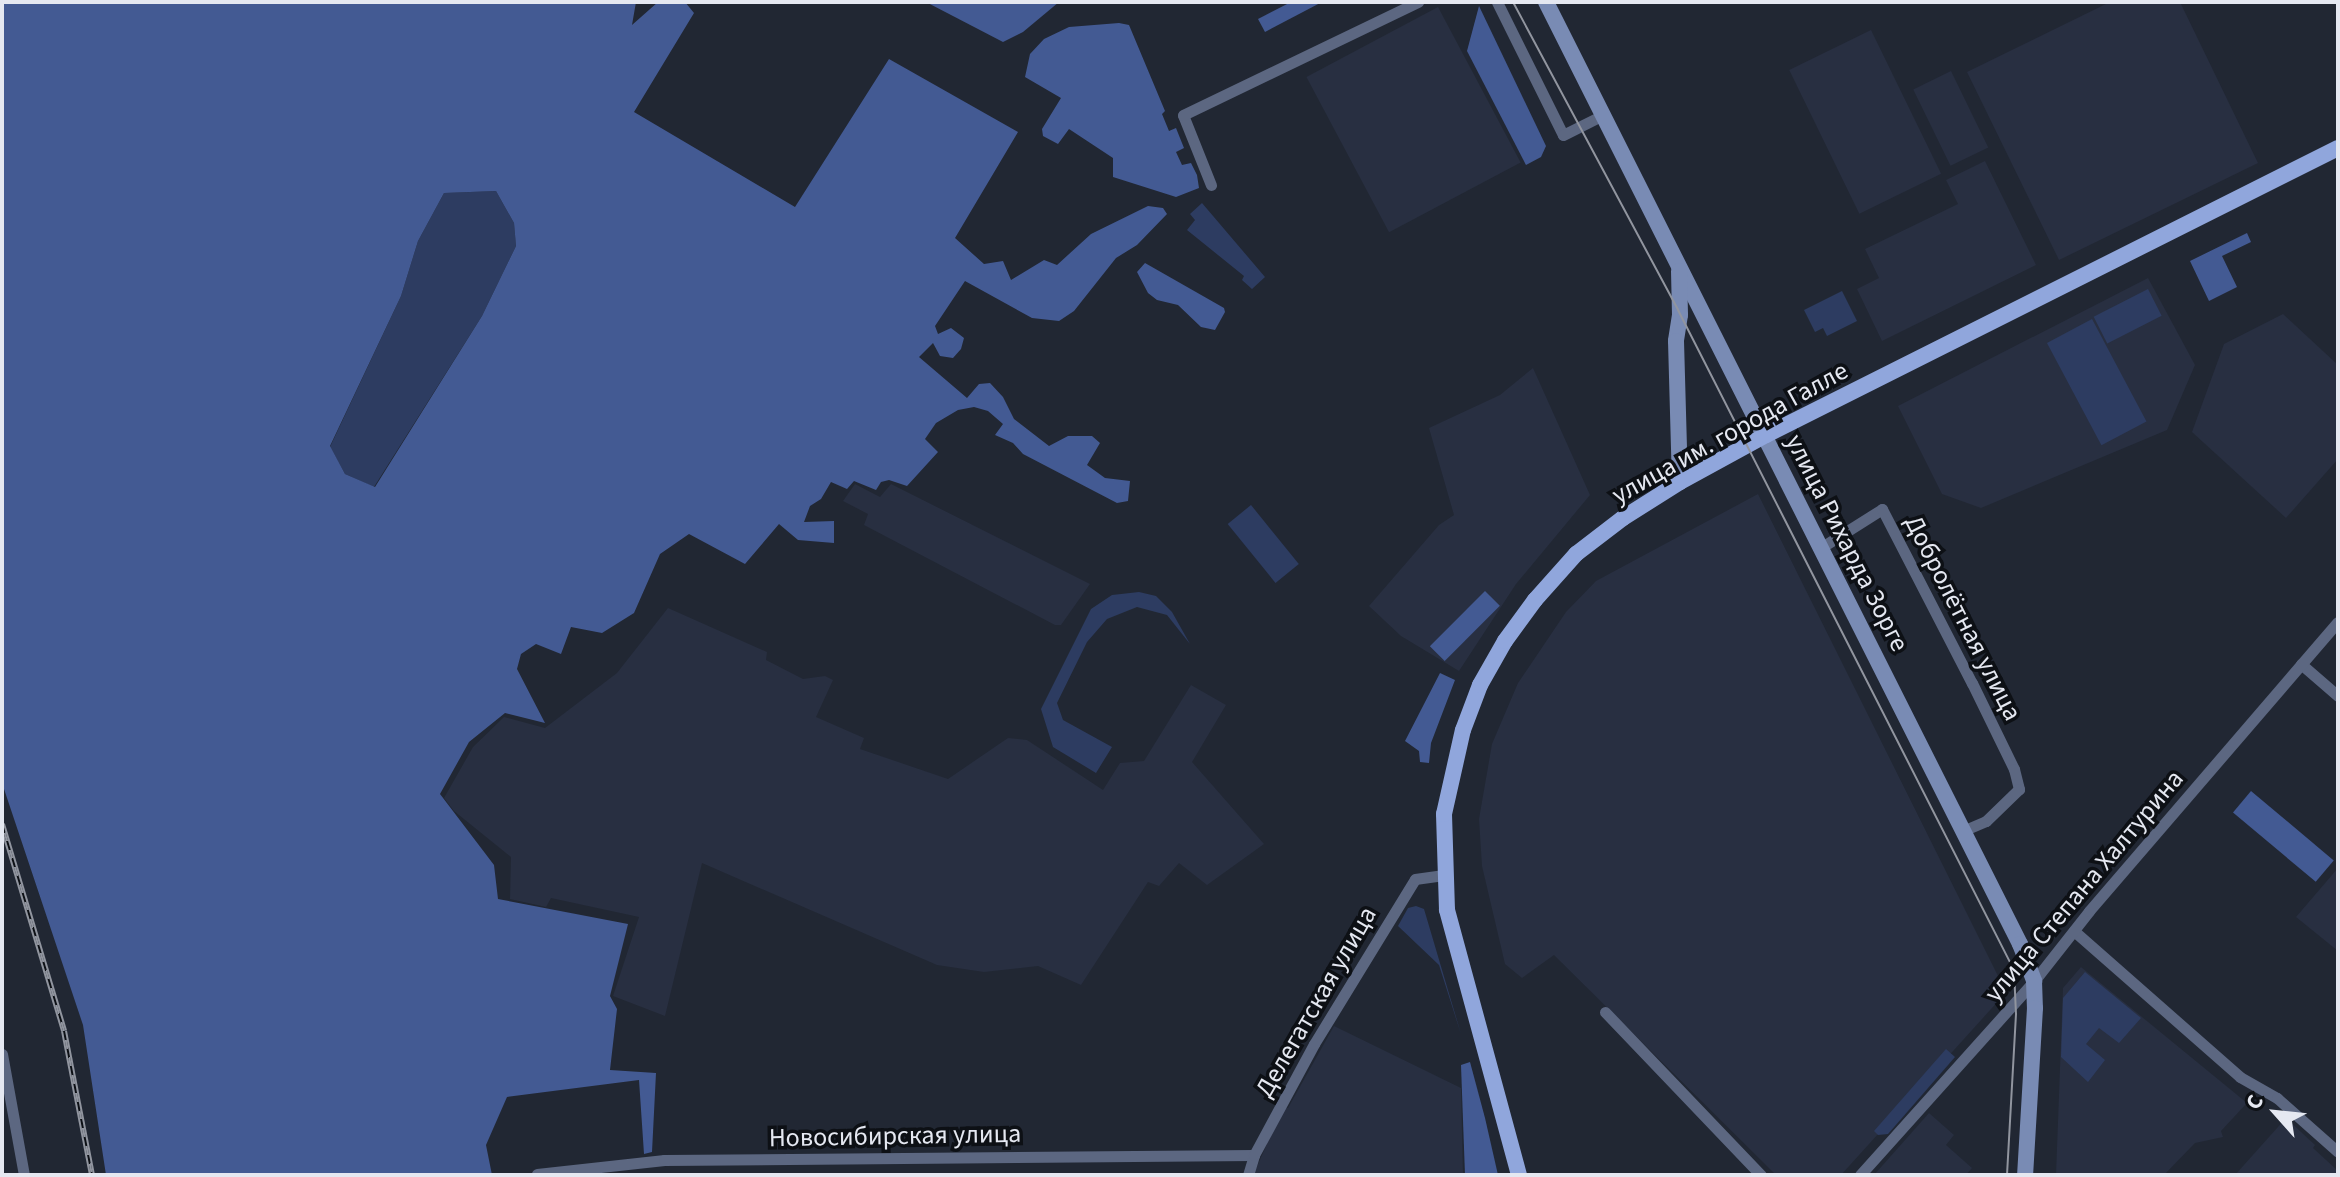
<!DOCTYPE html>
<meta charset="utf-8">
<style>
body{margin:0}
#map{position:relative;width:2340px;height:1177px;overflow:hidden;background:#212733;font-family:"Source Sans 3",sans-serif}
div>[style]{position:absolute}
.built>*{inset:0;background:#282f41;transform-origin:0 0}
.green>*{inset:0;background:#2d3c61;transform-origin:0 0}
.forest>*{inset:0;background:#435a93;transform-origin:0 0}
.minor>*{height:11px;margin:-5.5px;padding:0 5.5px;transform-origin:5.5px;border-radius:5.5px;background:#5c6781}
.secondary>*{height:16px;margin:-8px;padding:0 8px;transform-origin:8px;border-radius:8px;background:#798bb4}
.primary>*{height:16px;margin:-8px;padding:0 8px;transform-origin:8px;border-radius:8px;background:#90a6dc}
.tram>*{height:2px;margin:-1px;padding:0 1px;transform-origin:1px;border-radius:1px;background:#91959f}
.rail>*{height:6px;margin-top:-3px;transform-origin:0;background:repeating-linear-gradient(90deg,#0d1015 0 9px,#91959f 0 18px);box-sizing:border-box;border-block:2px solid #91959f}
span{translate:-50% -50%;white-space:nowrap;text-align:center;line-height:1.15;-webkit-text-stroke:7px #0d1015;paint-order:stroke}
.street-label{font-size:26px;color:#e5e8f1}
.frame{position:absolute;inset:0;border:4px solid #e5e8f1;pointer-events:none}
.north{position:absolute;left:2236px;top:1073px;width:80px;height:80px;-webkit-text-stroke:6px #0d1015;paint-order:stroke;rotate:297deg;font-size:22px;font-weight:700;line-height:32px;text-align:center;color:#e5e8f1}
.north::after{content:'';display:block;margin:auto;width:28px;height:36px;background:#e5e8f1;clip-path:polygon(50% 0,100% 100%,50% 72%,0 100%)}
</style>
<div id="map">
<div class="built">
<div style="clip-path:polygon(2110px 2px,2180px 2px,2258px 163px,2059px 260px,1967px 72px)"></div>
<div style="left:1438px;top:7px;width:176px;height:149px;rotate:62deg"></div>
<div style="left:1871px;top:30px;width:160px;height:91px;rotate:64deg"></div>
<div style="left:1951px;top:71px;width:85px;height:42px;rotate:64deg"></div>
<div style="clip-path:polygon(1985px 161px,2036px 265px,1882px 341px,1857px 289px,1879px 278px,1865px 249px,1958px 204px,1946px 180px)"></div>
<div style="clip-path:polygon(2148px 278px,2195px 365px,2167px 430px,1981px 508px,1942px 494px,1898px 406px)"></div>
<div style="clip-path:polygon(2283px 314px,2338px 365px,2338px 459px,2286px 518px,2192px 432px,2224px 344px)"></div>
<div style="clip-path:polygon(1533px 368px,1590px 495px,1516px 584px,1459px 671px,1401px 636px,1369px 606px,1439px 525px,1454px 515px,1429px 428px,1500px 395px)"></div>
<div style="clip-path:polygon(855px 484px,880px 497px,891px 484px,1090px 584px,1061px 625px,1055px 625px,864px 525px,868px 514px,843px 501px)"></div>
<div style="clip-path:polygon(1758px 494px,2004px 988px,2001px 998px,1841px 1175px,1776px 1175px,1554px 955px,1522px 978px,1505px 964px,1482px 866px,1479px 819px,1492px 744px,1518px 683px,1566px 612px,1596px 581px)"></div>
<div style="clip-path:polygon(668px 608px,767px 652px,766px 660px,803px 679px,825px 676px,833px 680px,816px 717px,864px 738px,860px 749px,948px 779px,1008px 738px,1027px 740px,1103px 790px,1120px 763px,1144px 761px,1191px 685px,1226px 705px,1192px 762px,1264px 844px,1207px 885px,1179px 863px,1159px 886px,1148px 882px,1081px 985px,1038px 966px,984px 972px,937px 965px,702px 863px,665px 1016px,613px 996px,639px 917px,551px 898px,546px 907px,510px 899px,511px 857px,454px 811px,444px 798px,473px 747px,504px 717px,545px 728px,617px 673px)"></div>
<div style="clip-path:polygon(2338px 868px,2338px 951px,2296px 917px)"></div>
<div style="clip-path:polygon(2081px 967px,2247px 1103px,2221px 1131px,2223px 1137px,2195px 1143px,2164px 1175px,2056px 1175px,2063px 988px)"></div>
<div style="clip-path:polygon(1334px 1026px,1461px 1088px,1463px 1175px,1253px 1175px,1267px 1144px,1265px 1142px,1283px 1107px,1288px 1108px)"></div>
<div style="clip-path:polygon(1929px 1113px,1954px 1135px,1946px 1145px,1972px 1168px,1966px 1175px,1874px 1175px)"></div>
<div style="clip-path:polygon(2286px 1118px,2315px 1145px,2313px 1148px,2338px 1171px,2338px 1175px,2235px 1175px)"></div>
</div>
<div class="green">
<div style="clip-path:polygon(496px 191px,514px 223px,516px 246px,482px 316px,374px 487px,345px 474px,330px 447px,401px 296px,418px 241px,444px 193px)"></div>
<div style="clip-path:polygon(1202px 203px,1265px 277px,1252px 289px,1242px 280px,1244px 276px,1187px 230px,1195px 220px,1190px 214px)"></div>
<div style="left:2148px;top:289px;width:30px;height:61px;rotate:63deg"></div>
<div style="clip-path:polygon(1842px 291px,1857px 321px,1827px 336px,1823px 328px,1815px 332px,1804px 310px)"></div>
<div style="left:2092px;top:319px;width:116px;height:51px;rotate:62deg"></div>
<div style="left:1251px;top:505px;width:76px;height:30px;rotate:51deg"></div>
<div style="clip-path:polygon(1139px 592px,1156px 596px,1172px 612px,1190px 644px,1167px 615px,1137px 607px,1107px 619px,1087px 642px,1057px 703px,1063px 720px,1112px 747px,1096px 773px,1053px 747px,1041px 709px,1091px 609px,1112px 595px)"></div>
<div style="clip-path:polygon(1416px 906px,1424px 909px,1461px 1034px,1439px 965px,1398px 926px,1408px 908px)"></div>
<div style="clip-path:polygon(2085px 972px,2141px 1018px,2119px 1043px,2099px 1028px,2086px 1044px,2105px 1060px,2088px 1082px,2061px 1057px,2063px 998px)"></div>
<div style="clip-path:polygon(1946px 1049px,1955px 1057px,1888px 1134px,1878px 1135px,1874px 1131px)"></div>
</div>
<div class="forest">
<div style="clip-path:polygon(evenodd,2px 2px,636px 2px,632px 25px,658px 2px,685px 2px,694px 13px,634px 112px,795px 207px,889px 59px,1018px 132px,955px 238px,984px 264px,1003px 261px,1011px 280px,1044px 260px,1057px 265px,1091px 234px,1148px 206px,1163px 208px,1167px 214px,1137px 245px,1116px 258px,1074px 311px,1059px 321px,1032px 318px,965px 281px,935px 326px,938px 334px,951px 328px,964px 338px,961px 349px,953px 358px,940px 356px,933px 343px,919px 357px,967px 398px,979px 384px,990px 383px,1003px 397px,1014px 419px,1049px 446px,1068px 436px,1092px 436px,1100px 443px,1087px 465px,1105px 478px,1130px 481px,1128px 501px,1117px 503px,1023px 454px,1013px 443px,995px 435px,1003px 424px,988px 411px,974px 407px,958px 410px,936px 423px,925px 439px,938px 452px,907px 486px,889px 480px,881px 482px,876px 490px,854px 481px,847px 489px,831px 482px,821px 499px,810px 506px,804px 522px,834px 521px,834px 543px,798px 540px,779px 524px,745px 564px,689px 534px,660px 554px,634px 613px,602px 633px,571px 627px,561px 654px,536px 644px,521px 654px,517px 669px,545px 723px,505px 713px,469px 742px,440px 794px,494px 865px,498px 899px,628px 924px,610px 996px,617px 1009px,610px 1070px,656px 1073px,652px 1152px,644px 1154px,639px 1080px,507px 1097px,486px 1145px,492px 1175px,106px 1175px,83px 1025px,2px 783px,2px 2px,496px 191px,514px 223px,516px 246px,482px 316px,375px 487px,345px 474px,330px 446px,401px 296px,418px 241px,444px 193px,496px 191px)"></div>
<div style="clip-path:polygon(926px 2px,1059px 2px,1023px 32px,1003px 42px)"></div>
<div style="clip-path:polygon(1291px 2px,1322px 2px,1265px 32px,1258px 19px)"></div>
<div style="clip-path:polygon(1479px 6px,1546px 146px,1541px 157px,1526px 165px,1467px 51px)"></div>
<div style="clip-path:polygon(1119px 23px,1129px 25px,1165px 111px,1162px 114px,1169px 131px,1176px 128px,1184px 148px,1176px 152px,1182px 165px,1191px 163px,1197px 175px,1199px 188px,1176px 197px,1113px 177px,1113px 158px,1069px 129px,1058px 144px,1043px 136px,1042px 129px,1061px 98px,1025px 77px,1030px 54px,1044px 39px,1069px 27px)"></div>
<div style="clip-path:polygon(2247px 233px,2251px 242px,2222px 256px,2237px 287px,2209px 301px,2190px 261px)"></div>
<div style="clip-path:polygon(1145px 263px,1224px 308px,1225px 312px,1215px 330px,1201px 327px,1178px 305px,1157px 300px,1148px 293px,1137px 272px)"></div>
<div style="left:1485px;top:591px;width:21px;height:78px;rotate:45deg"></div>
<div style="clip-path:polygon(1440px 673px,1455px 680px,1431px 743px,1429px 763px,1420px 762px,1419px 751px,1405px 741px)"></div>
<div style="left:2251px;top:791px;width:108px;height:28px;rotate:40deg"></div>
<div style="clip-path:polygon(1470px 1062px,1485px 1118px,1498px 1175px,1465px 1175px,1461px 1065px)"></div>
</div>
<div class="minor">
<div style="left:1497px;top:2px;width:148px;rotate:63.6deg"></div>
<div style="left:1563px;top:135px;width:45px;rotate:-26.6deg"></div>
<div style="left:1211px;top:185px;width:75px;rotate:-111.8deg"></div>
<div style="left:1183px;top:115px;width:261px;rotate:-25.7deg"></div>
<div style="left:1822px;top:547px;width:71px;rotate:-32.3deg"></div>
<div style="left:1882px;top:509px;width:196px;rotate:62.7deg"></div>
<div style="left:1972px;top:683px;width:96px;rotate:64deg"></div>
<div style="left:2014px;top:769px;width:21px;rotate:76deg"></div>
<div style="left:2019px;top:789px;width:46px;rotate:135.9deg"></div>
<div style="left:1986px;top:821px;width:23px;rotate:157deg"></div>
<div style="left:2301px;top:664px;width:49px;rotate:40.9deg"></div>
<div style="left:2074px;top:931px;width:221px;rotate:41.3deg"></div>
<div style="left:2240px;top:1077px;width:43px;rotate:29.6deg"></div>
<div style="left:2277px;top:1098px;width:81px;rotate:41.5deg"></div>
<div style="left:1605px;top:1012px;width:226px;rotate:46.3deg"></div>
<div style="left:2px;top:1054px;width:123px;rotate:79.7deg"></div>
<div style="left:537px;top:1174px;width:128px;rotate:-6.3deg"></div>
<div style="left:664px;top:1160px;width:590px;rotate:-0.49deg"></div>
<div style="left:1248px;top:1175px;width:21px;rotate:-73deg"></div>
<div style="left:1254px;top:1155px;width:126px;rotate:-61.6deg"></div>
<div style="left:1314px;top:1044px;width:193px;rotate:-58.5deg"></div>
<div style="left:1415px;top:879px;width:29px;rotate:-8deg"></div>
<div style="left:1860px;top:1175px;width:261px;rotate:-48.1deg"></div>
<div style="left:2034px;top:981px;width:89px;rotate:-51.8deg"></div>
<div style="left:2089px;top:911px;width:381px;rotate:-49.3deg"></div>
</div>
<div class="secondary">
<div style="left:1546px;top:2px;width:1055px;rotate:63.29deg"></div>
<div style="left:2020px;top:944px;width:40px;rotate:69deg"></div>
<div style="left:2034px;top:981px;width:27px;rotate:88deg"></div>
<div style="left:2035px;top:1008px;width:167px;rotate:93.4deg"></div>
<div style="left:1679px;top:271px;width:44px;rotate:88.7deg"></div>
<div style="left:1680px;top:315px;width:26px;rotate:99deg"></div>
<div style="left:1676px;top:341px;width:141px;rotate:88.4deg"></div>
</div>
<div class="primary">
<div style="left:1519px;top:1175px;width:275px;rotate:-105.2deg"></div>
<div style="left:1447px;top:910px;width:96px;rotate:-91.8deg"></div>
<div style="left:1444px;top:814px;width:86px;rotate:-77.3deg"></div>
<div style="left:1463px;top:730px;width:48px;rotate:-69.3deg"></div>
<div style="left:1480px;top:685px;width:51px;rotate:-60.4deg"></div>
<div style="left:1505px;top:641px;width:51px;rotate:-53.8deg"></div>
<div style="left:1535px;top:600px;width:62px;rotate:-48.3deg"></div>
<div style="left:1576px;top:554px;width:59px;rotate:-37.5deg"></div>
<div style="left:1623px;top:518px;width:67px;rotate:-32.3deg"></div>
<div style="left:1680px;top:482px;width:98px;rotate:-28.7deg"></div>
<div style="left:1766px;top:435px;width:640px;rotate:-26.65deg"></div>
</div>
<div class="tram">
<div style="left:1513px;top:2px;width:349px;rotate:61.8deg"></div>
<div style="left:1678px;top:310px;width:741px;rotate:63.02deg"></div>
<div style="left:2014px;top:970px;width:44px;rotate:87.4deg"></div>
<div style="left:2016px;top:1014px;width:161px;rotate:93.2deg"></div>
</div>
<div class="rail">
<div style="left:2px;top:824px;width:216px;rotate:73.3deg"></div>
<div style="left:64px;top:1031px;width:147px;rotate:79deg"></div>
</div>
<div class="street-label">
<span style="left:1730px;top:433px;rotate:-29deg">улица им. города Галле</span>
<span style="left:1847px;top:543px;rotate:63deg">улица Рихарда Зорге</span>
<span style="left:1963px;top:618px;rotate:63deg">Добролётная улица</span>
<span style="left:2084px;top:886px;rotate:-50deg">улица Степана Халтурина</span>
<span style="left:1316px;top:1002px;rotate:-60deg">Делегатская улица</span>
<span style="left:895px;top:1136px;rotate:-1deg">Новосибирская улица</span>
</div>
<div class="frame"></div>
<div class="north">С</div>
</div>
